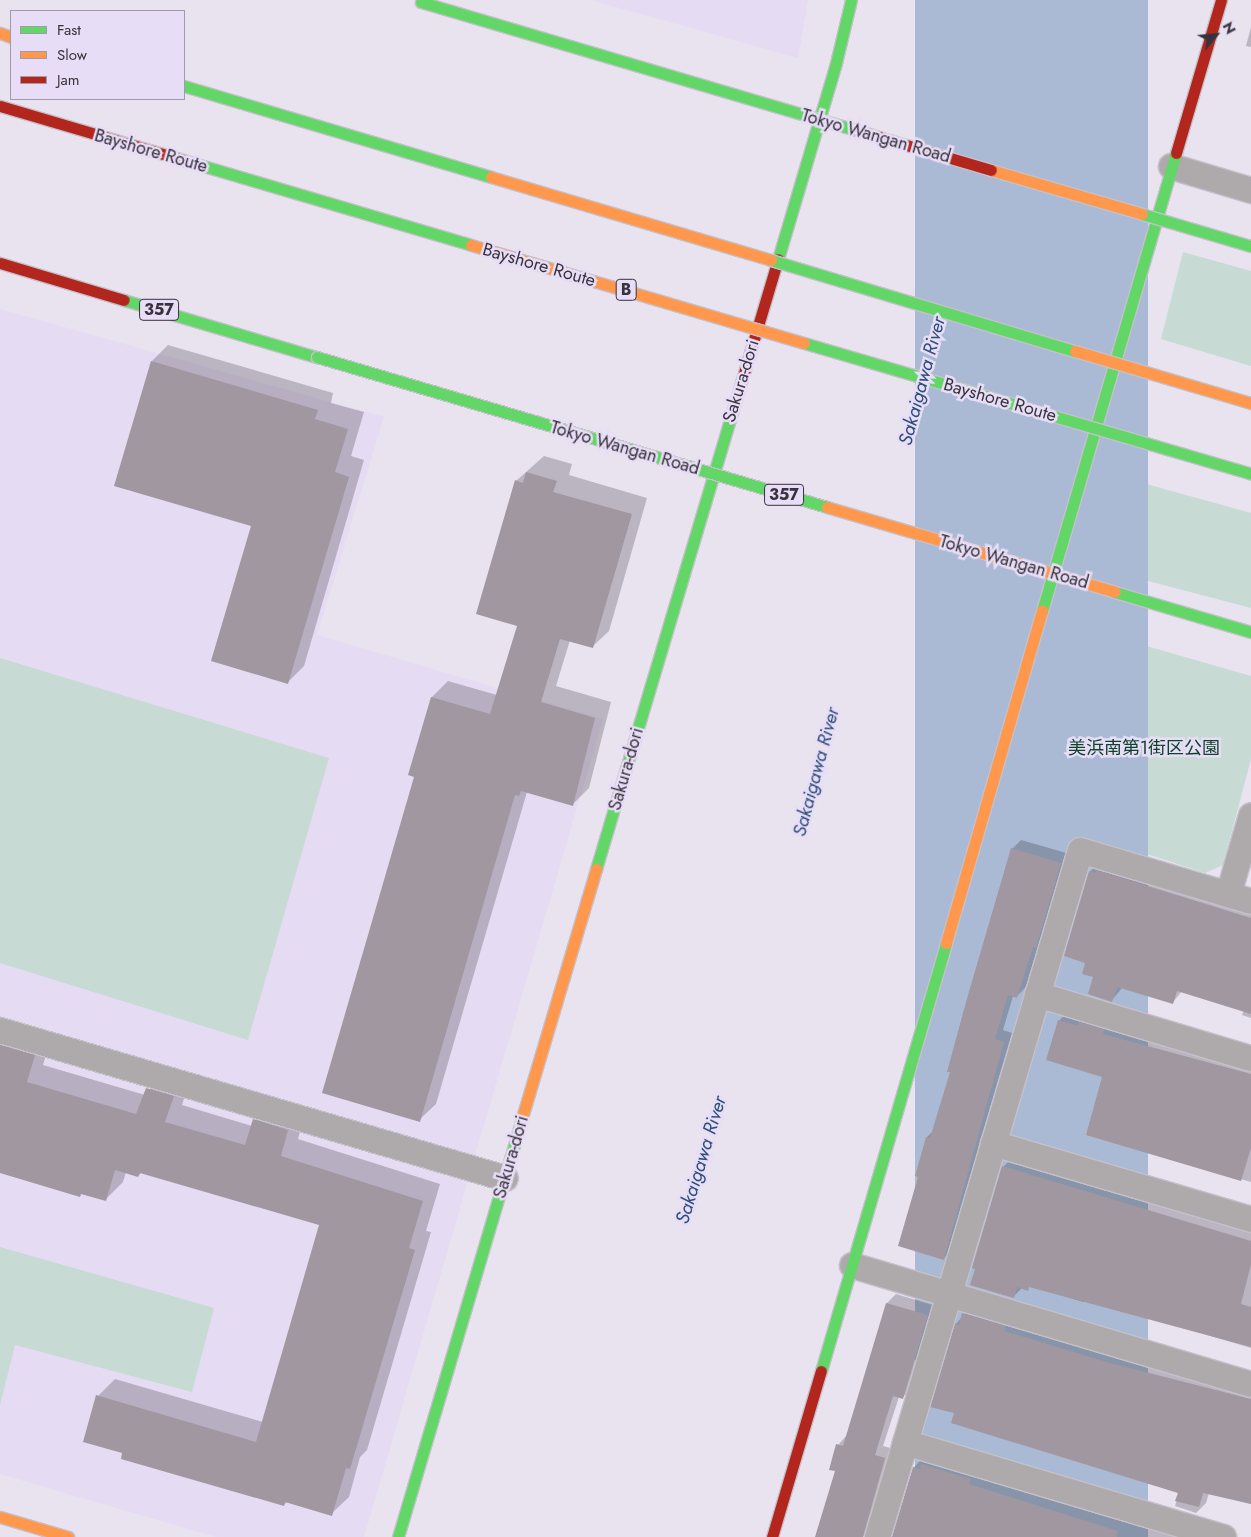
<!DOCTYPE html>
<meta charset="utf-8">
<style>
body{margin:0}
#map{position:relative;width:1251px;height:1537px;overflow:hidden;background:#e9e3f0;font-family:Jost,"Noto Sans JP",sans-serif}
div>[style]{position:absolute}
.built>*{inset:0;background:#e5dbf2}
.green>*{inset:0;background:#c7dad4}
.water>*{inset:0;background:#aabad5;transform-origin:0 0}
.shadow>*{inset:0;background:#0003}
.building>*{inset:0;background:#a097a0}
.roads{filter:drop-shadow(1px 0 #c5c1cb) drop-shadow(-1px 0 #c5c1cb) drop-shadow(0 1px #c5c1cb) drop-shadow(0 -1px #c5c1cb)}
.street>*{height:25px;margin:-12.5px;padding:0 12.5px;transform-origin:12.5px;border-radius:12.5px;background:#aeaaac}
.fast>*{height:11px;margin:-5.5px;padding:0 5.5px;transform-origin:5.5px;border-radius:5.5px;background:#63d668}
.slow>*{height:11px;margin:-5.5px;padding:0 5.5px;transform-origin:5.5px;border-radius:5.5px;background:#ff974d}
.jam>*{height:11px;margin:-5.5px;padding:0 5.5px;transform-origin:5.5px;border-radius:5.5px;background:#b3261e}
.bridges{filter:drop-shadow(1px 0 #c5c1cb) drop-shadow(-1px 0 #c5c1cb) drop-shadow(0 1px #c5c1cb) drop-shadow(0 -1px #c5c1cb)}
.fast-bridge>*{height:11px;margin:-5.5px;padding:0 5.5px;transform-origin:5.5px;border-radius:5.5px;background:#63d668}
.slow-bridge>*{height:11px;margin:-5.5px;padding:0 5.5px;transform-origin:5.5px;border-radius:5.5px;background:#ff974d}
.jam-bridge>*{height:11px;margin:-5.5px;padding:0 5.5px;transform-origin:5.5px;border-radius:5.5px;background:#b3261e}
span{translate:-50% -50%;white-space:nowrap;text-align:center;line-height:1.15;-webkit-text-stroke:5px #e8ddf6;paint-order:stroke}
.shield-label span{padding:1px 4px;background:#e8ddf6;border:1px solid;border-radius:4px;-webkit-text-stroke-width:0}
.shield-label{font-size:16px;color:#37333c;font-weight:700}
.street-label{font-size:18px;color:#37333c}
.park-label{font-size:18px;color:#0e432b}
.water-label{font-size:19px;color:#2b4e7b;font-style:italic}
.legend{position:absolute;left:10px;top:10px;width:175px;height:90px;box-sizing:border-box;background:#e8ddf6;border:1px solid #a199ac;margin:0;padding:6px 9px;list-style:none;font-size:15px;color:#37333c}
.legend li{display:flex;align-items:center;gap:10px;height:25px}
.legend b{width:25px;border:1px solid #a199ac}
.north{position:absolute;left:1191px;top:10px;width:50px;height:50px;-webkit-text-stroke:4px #e8ddf6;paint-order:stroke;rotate:62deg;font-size:14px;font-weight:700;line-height:20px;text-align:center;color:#37333c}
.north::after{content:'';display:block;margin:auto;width:18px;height:22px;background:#37333c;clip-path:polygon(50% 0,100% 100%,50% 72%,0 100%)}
</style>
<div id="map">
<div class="built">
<div style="clip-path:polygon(591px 0,808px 0,798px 58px)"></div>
<div style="clip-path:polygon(0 309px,384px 417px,317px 635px,603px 719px,474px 1159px,0 1020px)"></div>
<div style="clip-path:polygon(0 1040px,469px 1177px,364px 1537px,216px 1537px,0 1474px)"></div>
</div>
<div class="green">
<div style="clip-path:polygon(1183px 252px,1251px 271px,1251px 366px,1161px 339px)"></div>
<div style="clip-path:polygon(1121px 477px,1251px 513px,1251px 608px,1095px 567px)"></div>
<div style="clip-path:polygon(1077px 626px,1251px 676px,1251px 759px,1223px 865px,1205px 873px,1019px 812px)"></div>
<div style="clip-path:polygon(0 658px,329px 758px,248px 1040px,0 963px)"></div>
<div style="clip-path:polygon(0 1247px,214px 1308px,192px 1392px,15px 1345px,0 1405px)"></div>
</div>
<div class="water">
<div style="left:915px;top:0;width:233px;height:1600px"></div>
</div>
<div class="shadow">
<div style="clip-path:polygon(1251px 27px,1251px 47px,1246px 46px)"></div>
<div style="clip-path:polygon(168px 345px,333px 393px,331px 403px,364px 412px,351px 456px,364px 460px,304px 666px,288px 682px,252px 525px,152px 361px)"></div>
<div style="clip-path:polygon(544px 456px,572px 464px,569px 475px,647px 498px,609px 631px,592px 647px,570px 640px,556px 686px,611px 702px,589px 788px,572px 805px,527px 792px,436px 1104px,419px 1120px,416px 776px,432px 697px,448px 681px,497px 695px,519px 625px,516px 481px)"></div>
<div style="clip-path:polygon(1021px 840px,1070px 854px,1045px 937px,1039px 943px,1026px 987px,1016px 997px,1013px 996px,1003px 1030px,1012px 1033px,978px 1148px,982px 1149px,953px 1249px,944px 1258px,920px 1176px,927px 1137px,933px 1131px,951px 1072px,1012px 849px)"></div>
<div style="clip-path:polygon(1099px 862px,1251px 906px,1251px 1018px,1242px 1015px,1244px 1010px,1182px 991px,1173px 1002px,1122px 988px,1112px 1000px,1087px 962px,1090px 872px)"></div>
<div style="clip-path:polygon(1068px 1011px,1251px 1066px,1251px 1182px,1087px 1134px,1104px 1076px,1059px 1021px)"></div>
<div style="clip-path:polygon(0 1020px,51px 1038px,43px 1065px,145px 1095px,165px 1071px,190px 1079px,182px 1105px,252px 1126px,271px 1102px,305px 1112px,298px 1139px,440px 1184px,426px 1231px,431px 1232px,367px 1450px,360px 1457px,349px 1497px,331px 1514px,288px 1501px,284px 1505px,124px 1452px,98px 1396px,115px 1379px,263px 1422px,321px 1224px,142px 1172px,138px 1176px,126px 1172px,123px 1182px,105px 1200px,0 1172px)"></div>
<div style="clip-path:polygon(1012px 1158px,1251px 1228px,1251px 1348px,1086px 1299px,1083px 1302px,1031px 1286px,1022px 1288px,1013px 1297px,1003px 1167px)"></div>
<div style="clip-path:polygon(896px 1294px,936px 1306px,912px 1388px,902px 1398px,899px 1397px,883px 1446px,894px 1449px,872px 1528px,863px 1537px,816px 1537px,836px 1470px,838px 1445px,847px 1435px,887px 1303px)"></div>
<div style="clip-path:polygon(973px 1304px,1251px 1388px,1251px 1504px,1209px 1493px,1206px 1503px,1196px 1513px,1175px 1506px,1179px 1493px,955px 1413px,956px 1324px)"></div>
<div style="clip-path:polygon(923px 1458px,1130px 1523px,1136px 1517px,1195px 1537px,892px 1537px,914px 1467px)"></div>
</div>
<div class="building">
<div style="clip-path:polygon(151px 361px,318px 410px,315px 419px,348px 429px,335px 472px,349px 477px,288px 684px,211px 661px,251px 526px,114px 486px)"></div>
<div style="clip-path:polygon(526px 472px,557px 481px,553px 492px,632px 514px,593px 648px,560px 639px,541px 702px,595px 718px,573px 806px,521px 791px,519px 796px,515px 795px,420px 1122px,322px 1093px,414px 777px,408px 775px,431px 697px,490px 714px,517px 626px,476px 614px,515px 480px,523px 483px)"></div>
<div style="clip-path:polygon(1011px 848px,1061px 863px,1036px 948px,1033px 947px,1017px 998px,1008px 995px,995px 1039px,1004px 1042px,944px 1260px,898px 1246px,918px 1177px,915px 1176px,926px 1137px,930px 1138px,950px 1072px,947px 1072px,966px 1002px)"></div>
<div style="clip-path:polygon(1096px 870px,1251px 918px,1251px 1014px,1177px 991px,1173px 1004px,1117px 987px,1112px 1002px,1088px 994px,1093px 977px,1082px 974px,1085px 963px,1064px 956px,1089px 871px,1095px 873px)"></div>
<div style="clip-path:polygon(1058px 1020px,1078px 1026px,1079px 1022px,1104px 1029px,1103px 1034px,1251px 1074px,1251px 1148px,1241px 1181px,1086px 1135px,1102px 1077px,1046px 1060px)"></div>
<div style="clip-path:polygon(0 1045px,35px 1055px,27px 1082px,136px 1114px,146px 1088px,174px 1096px,165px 1122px,245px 1145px,253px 1119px,288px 1130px,281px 1156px,423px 1201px,409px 1248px,415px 1250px,350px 1469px,346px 1468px,332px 1516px,285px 1502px,284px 1506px,121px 1459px,122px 1453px,83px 1442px,96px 1395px,256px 1442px,319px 1225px,140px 1173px,138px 1177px,115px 1170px,106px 1201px,81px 1194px,80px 1197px,0 1173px)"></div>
<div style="clip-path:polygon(1002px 1166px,1251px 1241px,1251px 1264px,1241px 1304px,1251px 1307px,1251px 1347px,1029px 1287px,1028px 1291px,1017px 1287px,1014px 1298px,970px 1285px,975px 1269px,972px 1268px)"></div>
<div style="clip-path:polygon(886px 1303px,928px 1315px,903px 1399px,893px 1396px,875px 1455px,885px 1458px,863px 1537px,815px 1537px,835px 1471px,829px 1470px,836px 1444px,843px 1446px)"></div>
<div style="clip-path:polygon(962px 1313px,1006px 1326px,1004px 1331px,1110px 1363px,1251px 1399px,1251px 1504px,1203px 1493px,1199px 1507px,1175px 1501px,1178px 1493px,951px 1423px,954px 1413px,930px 1407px,955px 1323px,959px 1325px)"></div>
<div style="clip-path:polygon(921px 1464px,971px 1479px,969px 1484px,1118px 1531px,1117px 1537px,892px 1537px,913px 1467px,920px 1469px)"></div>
</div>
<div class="roads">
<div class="street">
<div style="left:1171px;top:166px;width:84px;rotate:16.7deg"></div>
<div style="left:1228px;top:894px;width:82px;rotate:-73.8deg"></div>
<div style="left:1037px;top:994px;width:223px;rotate:16.7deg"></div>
<div style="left:0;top:1030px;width:526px;rotate:16.33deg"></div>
<div style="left:993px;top:1143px;width:269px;rotate:16.4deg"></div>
<div style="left:852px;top:1265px;width:416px;rotate:16.6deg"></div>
<div style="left:905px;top:1442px;width:332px;rotate:16.6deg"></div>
<div style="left:877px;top:1537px;width:716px;rotate:-73.54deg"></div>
<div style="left:1080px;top:850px;width:178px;rotate:16.6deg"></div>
</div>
<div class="fast">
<div style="left:778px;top:259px;width:204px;rotate:-73.5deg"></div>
<div style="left:836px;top:63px;width:65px;rotate:-76.6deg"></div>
<div style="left:124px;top:300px;width:201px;rotate:16.5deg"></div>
<div style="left:1042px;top:611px;width:477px;rotate:-73.7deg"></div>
<div style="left:596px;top:869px;width:486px;rotate:-73.4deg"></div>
<div style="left:821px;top:1371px;width:446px;rotate:-73.7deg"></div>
<div style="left:398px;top:1537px;width:434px;rotate:-73.5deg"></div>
</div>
<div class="slow">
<div style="left:0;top:33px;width:12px;rotate:20deg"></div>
<div style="left:946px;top:943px;width:346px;rotate:-73.9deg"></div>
<div style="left:521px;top:1121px;width:263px;rotate:-73.4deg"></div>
<div style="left:0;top:1517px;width:71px;rotate:16.4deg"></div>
</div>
<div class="jam">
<div style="left:1176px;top:153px;width:159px;rotate:-73.6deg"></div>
<div style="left:0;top:263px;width:129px;rotate:16.6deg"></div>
<div style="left:735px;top:403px;width:150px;rotate:-73.4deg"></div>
<div style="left:772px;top:1537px;width:173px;rotate:-73.6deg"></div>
</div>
</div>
<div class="bridges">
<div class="fast-bridge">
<div style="left:421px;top:2px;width:467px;rotate:16.4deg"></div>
<div style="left:184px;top:86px;width:320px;rotate:16.5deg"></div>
<div style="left:183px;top:160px;width:300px;rotate:16.4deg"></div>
<div style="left:1142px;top:214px;width:114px;rotate:16.4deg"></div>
<div style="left:771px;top:260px;width:317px;rotate:16.7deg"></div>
<div style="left:804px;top:343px;width:466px;rotate:16.3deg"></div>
<div style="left:317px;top:357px;width:532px;rotate:16.39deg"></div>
<div style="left:1115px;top:592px;width:142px;rotate:16.4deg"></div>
</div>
<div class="slow-bridge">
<div style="left:991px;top:170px;width:157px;rotate:16.2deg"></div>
<div style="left:491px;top:177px;width:292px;rotate:16.5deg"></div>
<div style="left:471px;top:245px;width:347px;rotate:16.4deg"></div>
<div style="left:1075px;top:351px;width:184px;rotate:16.5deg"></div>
<div style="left:827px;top:507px;width:300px;rotate:16.4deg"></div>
</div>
<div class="jam-bridge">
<div style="left:0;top:106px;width:191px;rotate:16.4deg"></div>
<div style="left:869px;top:134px;width:127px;rotate:16.4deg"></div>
</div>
</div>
<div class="shield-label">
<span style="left:626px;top:290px">B</span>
<span style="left:159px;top:310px">357</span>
<span style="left:784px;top:495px">357</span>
</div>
<div class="street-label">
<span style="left:876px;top:136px;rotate:16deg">Tokyo Wangan Road</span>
<span style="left:151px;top:151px;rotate:16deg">Bayshore Route</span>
<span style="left:539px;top:265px;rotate:16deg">Bayshore Route</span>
<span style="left:741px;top:381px;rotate:-73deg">Sakura-dori</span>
<span style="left:1000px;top:400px;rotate:16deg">Bayshore Route</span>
<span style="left:625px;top:448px;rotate:16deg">Tokyo Wangan Road</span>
<span style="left:1014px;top:562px;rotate:16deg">Tokyo Wangan Road</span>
<span style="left:626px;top:769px;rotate:-74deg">Sakura-dori</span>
<span style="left:511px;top:1157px;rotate:-74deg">Sakura-dori</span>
</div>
<div class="park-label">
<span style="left:1144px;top:748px">美浜南第1街区公園</span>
</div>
<div class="water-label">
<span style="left:922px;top:381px;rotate:-75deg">Sakaigawa River</span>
<span style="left:816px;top:772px;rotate:-75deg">Sakaigawa River</span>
<span style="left:701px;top:1160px;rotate:-73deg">Sakaigawa River</span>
</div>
<ul class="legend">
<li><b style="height:6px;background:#63d668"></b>Fast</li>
<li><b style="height:6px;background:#ff974d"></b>Slow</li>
<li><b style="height:6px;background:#b3261e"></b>Jam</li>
</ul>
<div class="north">N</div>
</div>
